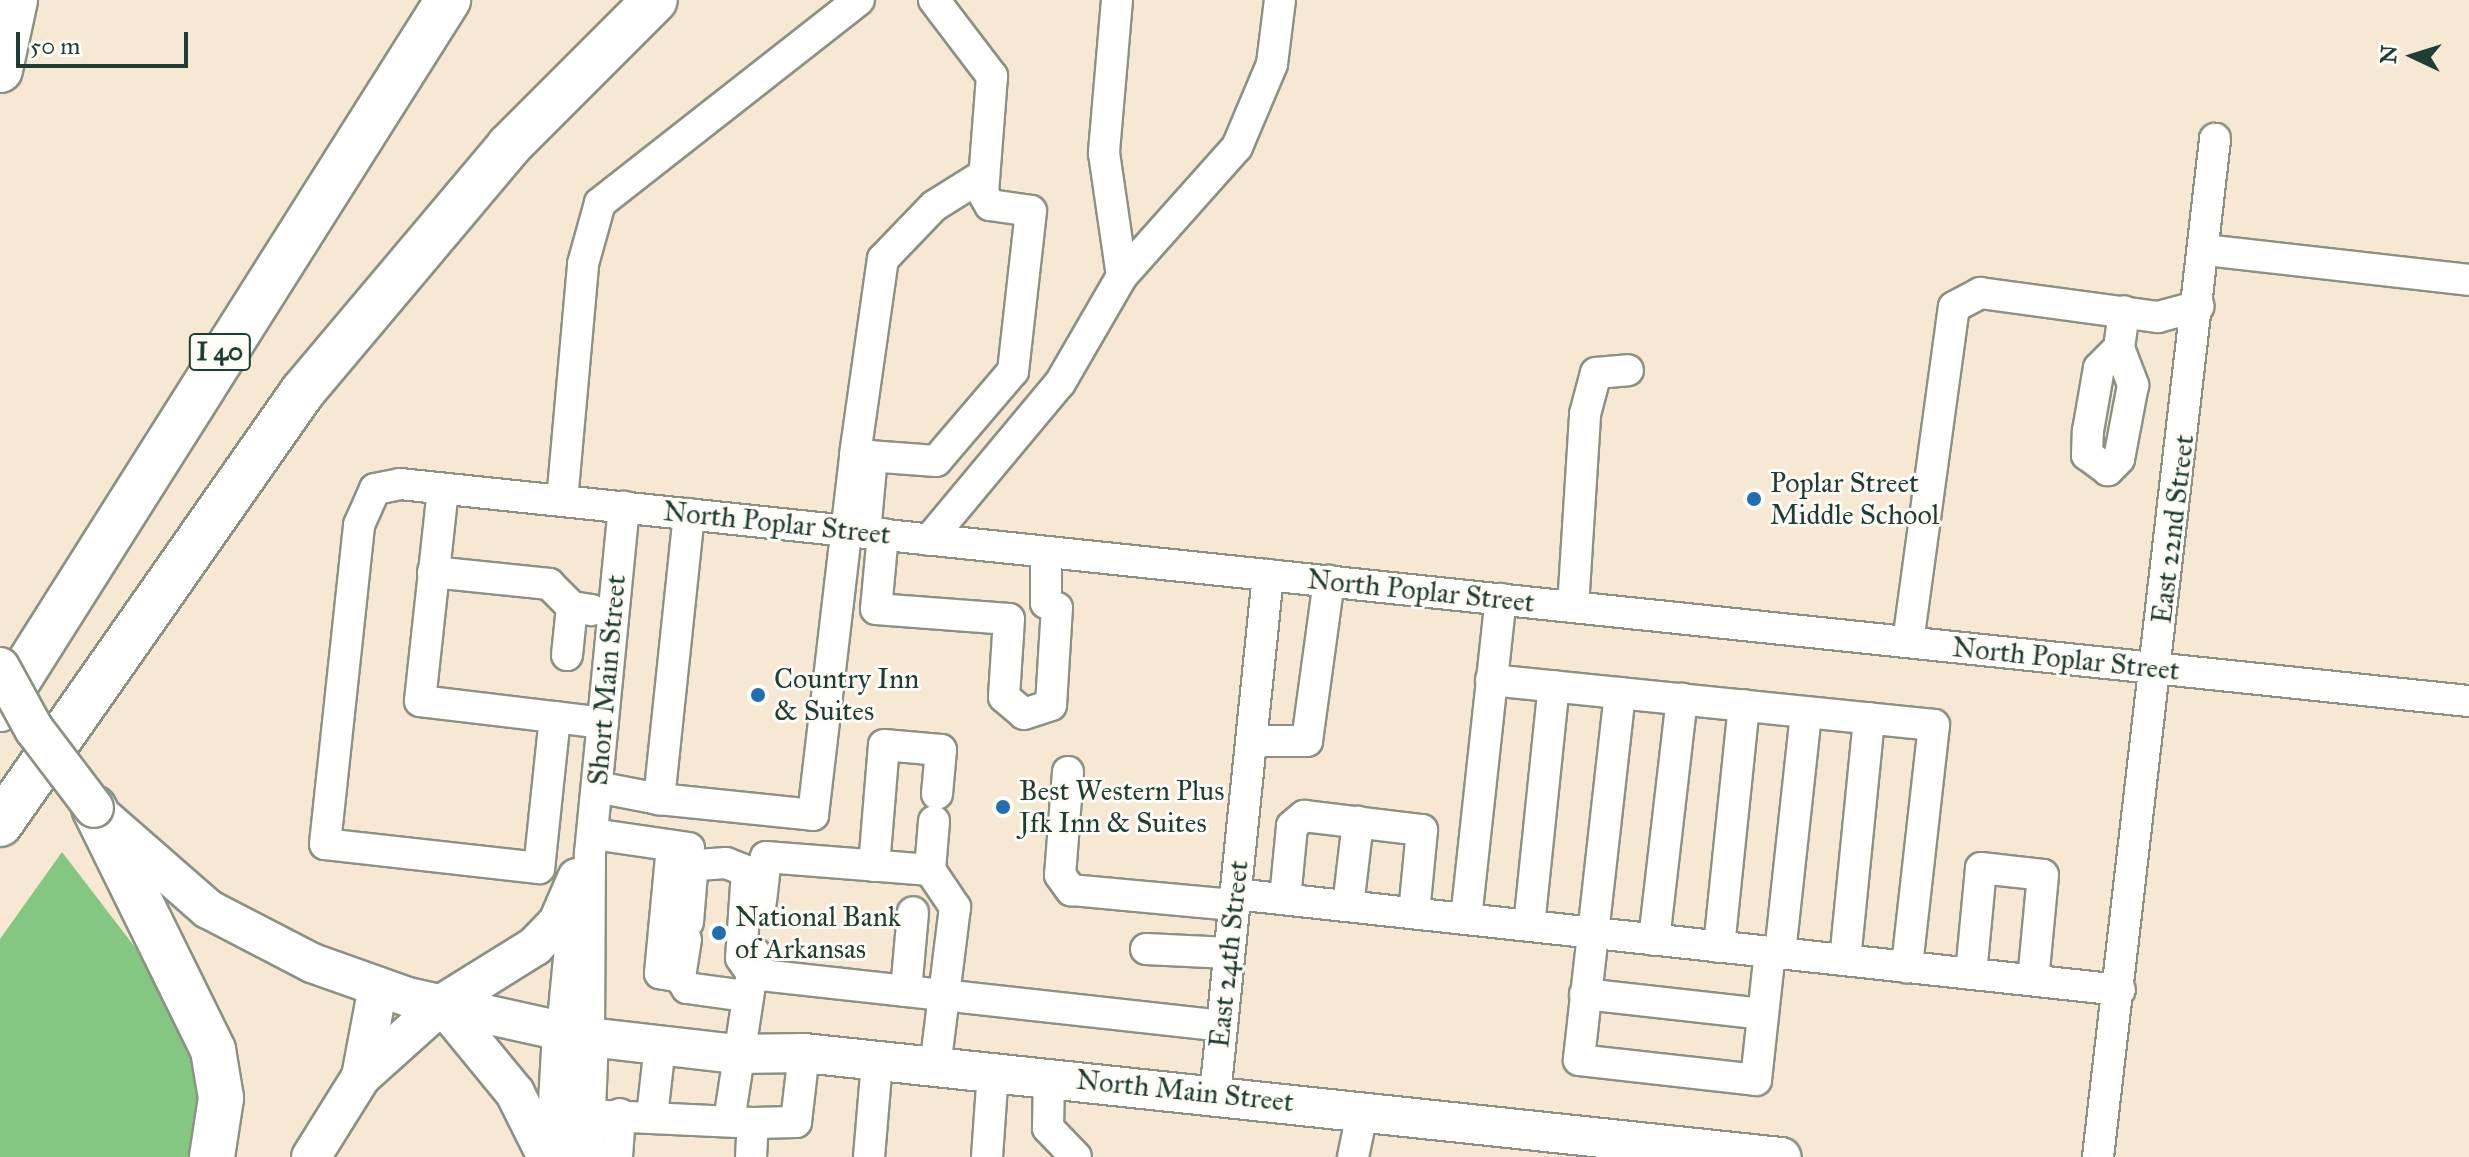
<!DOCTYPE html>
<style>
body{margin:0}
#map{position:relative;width:2469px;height:1157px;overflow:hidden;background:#f7e8d4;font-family:"IM FELL Great Primer",serif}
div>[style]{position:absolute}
.green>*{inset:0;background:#83c781}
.roads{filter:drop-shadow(2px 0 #8b9284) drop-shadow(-2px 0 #8b9284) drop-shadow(0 2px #8b9284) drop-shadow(0 -2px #8b9284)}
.minor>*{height:30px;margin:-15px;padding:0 15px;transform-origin:15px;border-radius:15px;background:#fff}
.major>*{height:38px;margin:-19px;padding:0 19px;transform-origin:19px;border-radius:19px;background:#fff}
.highway>*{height:44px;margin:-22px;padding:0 22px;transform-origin:22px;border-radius:22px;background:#fff}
.bridges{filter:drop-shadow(2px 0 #8b9284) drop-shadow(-2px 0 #8b9284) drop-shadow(0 2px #8b9284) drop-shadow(0 -2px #8b9284)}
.major-bridge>*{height:38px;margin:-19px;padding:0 19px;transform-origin:19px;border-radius:19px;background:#fff}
.dots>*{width:22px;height:22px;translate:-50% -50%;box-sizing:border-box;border:4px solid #fdfcf7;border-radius:50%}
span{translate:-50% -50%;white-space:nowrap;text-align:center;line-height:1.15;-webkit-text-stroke:6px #fdfcf7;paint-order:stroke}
.shield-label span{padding:2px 6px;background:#fdfcf7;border:2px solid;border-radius:6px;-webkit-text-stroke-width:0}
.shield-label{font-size:26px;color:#1f3d34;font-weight:700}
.poi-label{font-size:28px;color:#1f3d34}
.left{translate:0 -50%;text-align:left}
.street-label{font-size:28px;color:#1f3d34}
.north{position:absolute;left:2373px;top:16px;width:80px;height:80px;-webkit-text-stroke:6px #fdfcf7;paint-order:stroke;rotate:274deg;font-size:22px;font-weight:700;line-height:32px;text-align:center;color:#1f3d34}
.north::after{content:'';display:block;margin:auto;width:28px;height:36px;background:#1f3d34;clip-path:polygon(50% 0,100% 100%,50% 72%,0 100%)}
.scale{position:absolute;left:16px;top:32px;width:172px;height:36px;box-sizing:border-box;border:4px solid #1f3d34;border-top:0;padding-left:10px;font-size:24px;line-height:28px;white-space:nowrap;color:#1f3d34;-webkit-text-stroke:6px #fdfcf7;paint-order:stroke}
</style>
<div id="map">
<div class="green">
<div style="clip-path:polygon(62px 852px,164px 985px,188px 1043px,198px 1097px,189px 1157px,0 1157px,0 939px)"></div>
</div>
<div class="roads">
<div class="minor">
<div style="left:934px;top:0;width:96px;rotate:52.7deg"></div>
<div style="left:992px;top:76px;width:117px;rotate:94.4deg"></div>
<div style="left:983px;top:193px;width:14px;rotate:60deg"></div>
<div style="left:990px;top:205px;width:41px;rotate:8.3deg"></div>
<div style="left:1031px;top:211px;width:161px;rotate:96.4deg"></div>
<div style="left:1013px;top:371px;width:118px;rotate:130.5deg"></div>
<div style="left:936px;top:461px;width:81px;rotate:-175.8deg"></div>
<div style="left:855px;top:455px;width:198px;rotate:-81.9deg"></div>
<div style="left:883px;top:259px;width:74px;rotate:-46.1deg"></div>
<div style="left:934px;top:206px;width:57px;rotate:-32deg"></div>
<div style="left:1117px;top:0;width:154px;rotate:94.9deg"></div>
<div style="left:1104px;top:153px;width:124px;rotate:81.7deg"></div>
<div style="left:2206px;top:250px;width:265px;rotate:6.5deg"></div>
<div style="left:2119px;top:348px;width:40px;rotate:69deg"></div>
<div style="left:2133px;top:385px;width:75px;rotate:100.7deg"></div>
<div style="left:2119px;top:459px;width:16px;rotate:135deg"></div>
<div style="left:2108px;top:470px;width:26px;rotate:-144deg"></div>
<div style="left:2087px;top:455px;width:24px;rotate:-88deg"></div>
<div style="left:2088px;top:431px;width:64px;rotate:-80.1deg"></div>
<div style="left:2099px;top:368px;width:28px;rotate:-45deg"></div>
<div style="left:2119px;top:348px;width:37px;rotate:-82deg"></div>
<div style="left:443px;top:489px;width:213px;rotate:96.2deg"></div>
<div style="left:420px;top:701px;width:136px;rotate:6.8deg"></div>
<div style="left:562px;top:501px;width:238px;rotate:-84.9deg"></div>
<div style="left:583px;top:264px;width:63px;rotate:-74.4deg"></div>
<div style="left:600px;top:203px;width:329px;rotate:-38.1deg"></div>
<div style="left:689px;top:514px;width:287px;rotate:96deg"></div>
<div style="left:659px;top:799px;width:155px;rotate:5.9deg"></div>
<div style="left:813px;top:815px;width:362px;rotate:-83.3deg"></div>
<div style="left:865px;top:533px;width:77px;rotate:-84.8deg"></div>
<div style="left:883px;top:534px;width:75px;rotate:95.3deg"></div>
<div style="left:876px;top:609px;width:133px;rotate:4.3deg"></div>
<div style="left:1009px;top:619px;width:78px;rotate:93.7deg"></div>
<div style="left:1004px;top:697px;width:26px;rotate:40deg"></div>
<div style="left:1024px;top:714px;width:28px;rotate:-18deg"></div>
<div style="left:1051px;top:705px;width:97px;rotate:-86.5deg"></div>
<div style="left:1057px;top:608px;width:12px;rotate:-156deg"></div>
<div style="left:1046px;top:603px;width:51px;rotate:-90deg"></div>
<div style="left:929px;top:540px;width:204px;rotate:-50.2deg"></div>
<div style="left:1060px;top:383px;width:124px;rotate:-59.9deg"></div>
<div style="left:1122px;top:276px;width:173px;rotate:-48.3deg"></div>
<div style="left:1237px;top:147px;width:90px;rotate:-67.1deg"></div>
<div style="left:1272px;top:64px;width:64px;rotate:-82.9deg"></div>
<div style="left:433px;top:572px;width:117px;rotate:5.9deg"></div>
<div style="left:549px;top:584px;width:33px;rotate:45deg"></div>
<div style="left:1573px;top:607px;width:193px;rotate:-86.4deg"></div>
<div style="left:1585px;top:414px;width:42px;rotate:-75deg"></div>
<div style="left:1596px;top:373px;width:32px;rotate:-5deg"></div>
<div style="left:1908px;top:642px;width:338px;rotate:-82.2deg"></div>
<div style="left:1954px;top:307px;width:30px;rotate:-28deg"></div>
<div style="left:1980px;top:293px;width:180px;rotate:7.7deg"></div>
<div style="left:2158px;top:317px;width:42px;rotate:-15deg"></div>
<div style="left:567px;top:655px;width:48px;rotate:-84.1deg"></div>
<div style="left:572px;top:607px;width:20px;rotate:9deg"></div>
<div style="left:1491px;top:680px;width:445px;rotate:5.8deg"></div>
<div style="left:1934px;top:725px;width:244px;rotate:96.4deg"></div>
<div style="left:1620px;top:693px;width:369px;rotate:96.4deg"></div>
<div style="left:1579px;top:1060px;width:178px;rotate:6.4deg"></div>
<div style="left:1756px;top:1080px;width:129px;rotate:-83.8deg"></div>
<div style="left:603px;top:723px;width:48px;rotate:-172.9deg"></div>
<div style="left:555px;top:717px;width:152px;rotate:96deg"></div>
<div style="left:539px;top:868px;width:215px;rotate:-173.6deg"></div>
<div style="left:325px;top:844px;width:321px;rotate:-83.9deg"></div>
<div style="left:359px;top:525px;width:39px;rotate:-66deg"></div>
<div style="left:375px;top:489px;width:25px;rotate:-11deg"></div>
<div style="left:400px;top:484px;width:2080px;rotate:5.99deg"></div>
<div style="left:1251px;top:741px;width:56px"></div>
<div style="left:1307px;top:741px;width:162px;rotate:-82.2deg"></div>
<div style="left:1068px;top:772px;width:103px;rotate:94.4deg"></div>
<div style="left:1060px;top:875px;width:19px;rotate:54deg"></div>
<div style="left:1071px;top:890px;width:164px;rotate:5.3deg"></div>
<div style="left:597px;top:787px;width:63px;rotate:11deg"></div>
<div style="left:593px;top:834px;width:97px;rotate:8.3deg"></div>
<div style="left:672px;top:846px;width:128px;rotate:95.4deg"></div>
<div style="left:660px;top:973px;width:20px;rotate:11deg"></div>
<div style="left:680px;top:977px;width:13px;rotate:58deg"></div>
<div style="left:687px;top:988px;width:60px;rotate:7.7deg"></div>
<div style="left:874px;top:866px;width:121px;rotate:-85.3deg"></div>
<div style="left:884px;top:745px;width:57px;rotate:5deg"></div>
<div style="left:941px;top:750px;width:44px;rotate:95.2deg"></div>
<div style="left:930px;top:870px;width:49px;rotate:-85.3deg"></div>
<div style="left:1235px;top:894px;width:890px;rotate:6.19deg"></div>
<div style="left:1285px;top:899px;width:73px;rotate:-84.5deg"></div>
<div style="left:1292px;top:826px;width:16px;rotate:-40deg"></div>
<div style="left:1304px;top:816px;width:119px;rotate:6.8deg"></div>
<div style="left:1422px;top:830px;width:83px;rotate:95.5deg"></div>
<div style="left:761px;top:901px;width:44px;rotate:-83.5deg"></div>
<div style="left:766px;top:857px;width:165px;rotate:4.5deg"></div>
<div style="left:930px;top:870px;width:45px;rotate:56deg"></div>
<div style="left:955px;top:907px;width:161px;rotate:97.1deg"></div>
<div style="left:1348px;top:906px;width:85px;rotate:-83.2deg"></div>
<div style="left:1466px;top:919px;width:322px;rotate:-83.8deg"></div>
<div style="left:688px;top:922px;width:49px;rotate:-85.3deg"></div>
<div style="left:692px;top:873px;width:10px;rotate:-53deg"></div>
<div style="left:698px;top:865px;width:28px;rotate:-4deg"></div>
<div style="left:726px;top:863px;width:22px;rotate:21deg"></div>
<div style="left:747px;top:871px;width:87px;rotate:93.9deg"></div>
<div style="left:741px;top:958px;width:19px;rotate:55deg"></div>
<div style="left:752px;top:974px;width:473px;rotate:6.3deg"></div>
<div style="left:1529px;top:926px;width:241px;rotate:-84.1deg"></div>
<div style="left:1654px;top:940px;width:243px;rotate:-83.4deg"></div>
<div style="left:1719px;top:947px;width:243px;rotate:-84.1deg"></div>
<div style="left:1146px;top:949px;width:83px;rotate:2.8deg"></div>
<div style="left:1780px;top:953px;width:242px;rotate:-83.8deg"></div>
<div style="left:1845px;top:960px;width:243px;rotate:-84.3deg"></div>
<div style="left:1971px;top:974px;width:106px;rotate:-84.6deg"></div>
<div style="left:1981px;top:868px;width:62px;rotate:6.4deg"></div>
<div style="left:2043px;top:875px;width:105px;rotate:95.4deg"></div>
<div style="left:680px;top:977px;width:38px;rotate:-81deg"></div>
<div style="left:906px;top:991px;width:79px;rotate:-84.9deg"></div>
<div style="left:1585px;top:994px;width:179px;rotate:6.4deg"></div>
<div style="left:562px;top:1031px;width:137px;rotate:-84.5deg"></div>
<div style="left:589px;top:1037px;width:184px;rotate:-89.7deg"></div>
<div style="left:590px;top:853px;width:348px;rotate:-84.4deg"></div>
<div style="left:1049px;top:1077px;width:51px;rotate:91.1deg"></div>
<div style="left:1048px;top:1128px;width:40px;rotate:46deg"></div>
<div style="left:1215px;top:1095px;width:523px;rotate:-84.18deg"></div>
<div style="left:586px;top:1115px;width:167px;rotate:2.7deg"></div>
<div style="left:652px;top:1116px;width:70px;rotate:-83.5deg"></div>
<div style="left:729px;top:1121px;width:170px;rotate:-81.2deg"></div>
<div style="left:617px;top:1157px;width:43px;rotate:-86deg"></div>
<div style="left:751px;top:1157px;width:34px;rotate:-87deg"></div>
<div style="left:753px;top:1123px;width:43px;rotate:-1.3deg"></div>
<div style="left:796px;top:1122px;width:69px;rotate:-83.4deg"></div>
<div style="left:869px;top:1157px;width:96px;rotate:-85.2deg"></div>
<div style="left:987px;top:1157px;width:85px;rotate:-86deg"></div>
<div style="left:1353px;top:1157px;width:49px;rotate:-78.2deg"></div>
<div style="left:2098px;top:1157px;width:1025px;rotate:-83.44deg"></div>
</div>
<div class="major">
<div style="left:104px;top:818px;width:138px;rotate:41.2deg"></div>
<div style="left:208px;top:909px;width:117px;rotate:27.4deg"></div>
<div style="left:312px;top:963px;width:102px;rotate:19.5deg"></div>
<div style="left:408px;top:997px;width:185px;rotate:12.5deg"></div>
<div style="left:589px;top:1037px;width:149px;rotate:6.6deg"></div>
<div style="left:737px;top:1054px;width:67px;rotate:-0.9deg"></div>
<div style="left:804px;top:1053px;width:983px;rotate:6.08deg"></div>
<div style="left:442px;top:1004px;width:115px;rotate:50.6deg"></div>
<div style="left:515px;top:1093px;width:72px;rotate:63.4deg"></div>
<div style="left:361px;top:1077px;width:109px;rotate:-42deg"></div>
<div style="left:442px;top:1004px;width:110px;rotate:-31.9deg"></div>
<div style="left:535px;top:946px;width:33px;rotate:-46deg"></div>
<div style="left:558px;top:922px;width:48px;rotate:-66.6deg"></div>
<div style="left:311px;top:1157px;width:94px;rotate:-58deg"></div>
<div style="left:361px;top:1077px;width:92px;rotate:-79.3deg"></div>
<div style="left:555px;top:1157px;width:126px;rotate:-86.8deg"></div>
<div style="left:584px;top:1157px;width:120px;rotate:-87.6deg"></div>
</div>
<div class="highway">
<div style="left:0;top:70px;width:72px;rotate:-77.9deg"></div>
<div style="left:0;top:709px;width:839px;rotate:-57.71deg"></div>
<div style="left:94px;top:808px;width:270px;rotate:63.8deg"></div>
<div style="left:213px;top:1050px;width:49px;rotate:80.5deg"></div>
<div style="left:221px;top:1098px;width:60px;rotate:98.7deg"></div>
<div style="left:0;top:824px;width:528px;rotate:-55.02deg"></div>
<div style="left:303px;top:391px;width:320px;rotate:-49.9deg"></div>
<div style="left:509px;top:146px;width:206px;rotate:-45deg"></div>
</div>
</div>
<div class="bridges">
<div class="major-bridge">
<div style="left:0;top:667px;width:71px;rotate:61.3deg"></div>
<div style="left:34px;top:729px;width:99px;rotate:52.8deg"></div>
</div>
</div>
<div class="dots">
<div style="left:1754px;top:499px;background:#1f6fb2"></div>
<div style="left:758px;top:695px;background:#1f6fb2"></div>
<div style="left:1003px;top:807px;background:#1f6fb2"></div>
<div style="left:719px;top:933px;background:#1f6fb2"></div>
</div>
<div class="shield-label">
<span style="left:220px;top:352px">I 40</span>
</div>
<div class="poi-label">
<span class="left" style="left:1770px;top:499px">Poplar Street<br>Middle School</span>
<span class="left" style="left:774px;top:695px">Country Inn<br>&amp; Suites</span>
<span class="left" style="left:1019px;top:807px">Best Western Plus<br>Jfk Inn &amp; Suites</span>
<span class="left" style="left:735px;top:933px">National Bank<br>of Arkansas</span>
</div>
<div class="street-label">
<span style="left:777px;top:523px;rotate:6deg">North Poplar Street</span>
<span style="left:2173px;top:529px;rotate:-83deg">East 22nd Street</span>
<span style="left:1421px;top:591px;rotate:6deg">North Poplar Street</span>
<span style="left:2066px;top:659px;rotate:6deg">North Poplar Street</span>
<span style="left:607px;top:680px;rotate:-85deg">Short Main Street</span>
<span style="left:1229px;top:954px;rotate:-84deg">East 24th Street</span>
<span style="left:1185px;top:1091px;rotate:6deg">North Main Street</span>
</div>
<div class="north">N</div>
<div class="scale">50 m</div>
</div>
